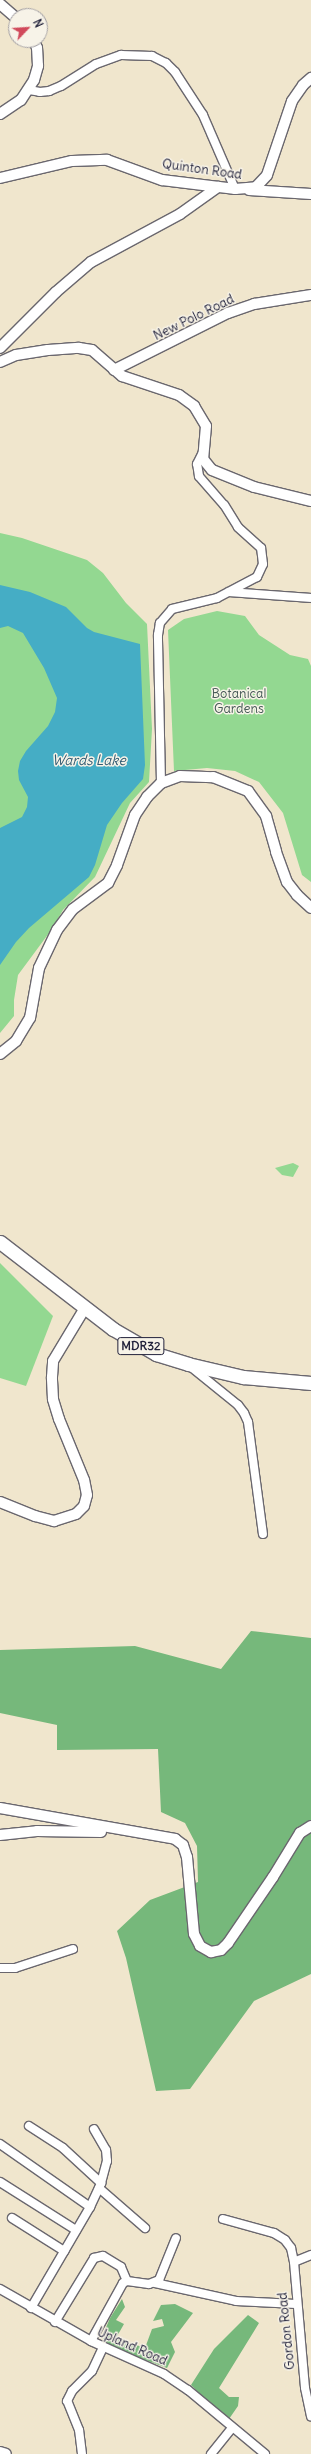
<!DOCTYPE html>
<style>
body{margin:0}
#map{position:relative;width:311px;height:2454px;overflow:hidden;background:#f0e6cd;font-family:Delius,sans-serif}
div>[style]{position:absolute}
.green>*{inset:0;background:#93d891}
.forest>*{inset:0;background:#76b87b}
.water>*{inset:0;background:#45adc5}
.roads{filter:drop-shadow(1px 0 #6a676e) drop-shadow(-1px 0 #6a676e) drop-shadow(0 1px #6a676e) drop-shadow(0 -1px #6a676e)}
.minor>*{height:8px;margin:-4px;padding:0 4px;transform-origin:4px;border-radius:4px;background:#fff}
.tertiary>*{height:10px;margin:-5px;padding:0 5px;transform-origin:5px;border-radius:5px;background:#fff}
.primary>*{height:13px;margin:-6.5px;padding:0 6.5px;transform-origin:6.5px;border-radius:6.5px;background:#fff}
span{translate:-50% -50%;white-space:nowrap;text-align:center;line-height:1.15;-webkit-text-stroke:3px #f7f3e8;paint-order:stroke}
.shield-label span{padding:1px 3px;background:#f7f3e8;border:1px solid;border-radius:3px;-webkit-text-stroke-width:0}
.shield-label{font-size:12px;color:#22223b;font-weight:700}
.street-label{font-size:13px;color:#22223b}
.park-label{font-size:13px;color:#445955}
.water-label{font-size:14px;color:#305a72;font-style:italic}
.north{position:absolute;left:8px;top:8px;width:40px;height:40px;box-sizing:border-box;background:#f7f3e8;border:1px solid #a29fa3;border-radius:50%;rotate:65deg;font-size:11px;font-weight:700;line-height:16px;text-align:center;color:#22223b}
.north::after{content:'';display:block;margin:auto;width:14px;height:18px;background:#d1495b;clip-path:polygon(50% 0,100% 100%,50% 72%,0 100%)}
</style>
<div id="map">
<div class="green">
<div style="clip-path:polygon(0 533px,22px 538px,87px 560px,103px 573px,126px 603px,147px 624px,152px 729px,149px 782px,130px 803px,95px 877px,63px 910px,52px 929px,18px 975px,14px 1000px,14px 1016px,0 1033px)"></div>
<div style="clip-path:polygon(217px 611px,245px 616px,259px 635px,290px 655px,308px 659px,311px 666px,311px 882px,302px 875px,283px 813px,259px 782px,235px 771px,207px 768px,174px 771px,168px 630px,184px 619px)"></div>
<div style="clip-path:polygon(293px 1163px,299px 1166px,293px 1177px,282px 1175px,275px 1168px)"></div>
<div style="clip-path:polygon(0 1263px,53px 1316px,26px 1386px,0 1378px)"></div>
</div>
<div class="forest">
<div style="clip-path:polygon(251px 1631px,311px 1638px,311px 1974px,254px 2001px,190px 2089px,156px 2091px,126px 1958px,117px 1931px,150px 1900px,198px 1882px,197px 1846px,185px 1823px,161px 1812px,158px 1749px,57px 1750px,57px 1725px,0 1713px,0 1650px,135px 1646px,221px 1669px)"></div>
<div style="clip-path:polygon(122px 2299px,125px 2307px,116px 2320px,124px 2324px,116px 2338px,145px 2348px,152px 2329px,164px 2326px,162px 2319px,153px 2321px,161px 2305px,175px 2304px,193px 2313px,171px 2342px,175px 2352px,167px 2368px,108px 2346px,102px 2337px,110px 2318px)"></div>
<div style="clip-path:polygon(248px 2315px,259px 2323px,219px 2388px,229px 2397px,239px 2397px,238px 2406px,229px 2419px,209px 2403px,191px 2385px,214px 2349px)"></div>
</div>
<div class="water">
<div style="clip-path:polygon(0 585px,30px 592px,66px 607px,87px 628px,94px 632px,140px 644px,145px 765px,143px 779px,122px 803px,107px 825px,95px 865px,89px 877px,29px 928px,16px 942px,0 965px,0 828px,22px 817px,27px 807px,28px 797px,19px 780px,18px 771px,20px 761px,26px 751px,48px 726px,55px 712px,57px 698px,44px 668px,23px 633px,8px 626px,0 628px)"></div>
</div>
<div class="roads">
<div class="minor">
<div style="left:29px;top:90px;width:11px;rotate:10deg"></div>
<div style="left:40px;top:92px;width:9px;rotate:-6deg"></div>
<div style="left:49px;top:91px;width:13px;rotate:-23deg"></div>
<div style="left:61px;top:86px;width:41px;rotate:-32.2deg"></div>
<div style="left:96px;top:64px;width:27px;rotate:-20deg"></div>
<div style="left:121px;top:55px;width:31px;rotate:2deg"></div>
<div style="left:152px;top:56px;width:16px;rotate:27deg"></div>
<div style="left:166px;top:63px;width:13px;rotate:45deg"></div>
<div style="left:175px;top:72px;width:51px;rotate:56.9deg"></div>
<div style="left:203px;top:115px;width:81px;rotate:66.6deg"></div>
<div style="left:229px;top:592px;width:82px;rotate:4.2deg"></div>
<div style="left:161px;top:783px;width:148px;rotate:-91.2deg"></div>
<div style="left:158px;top:635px;width:12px;rotate:-81deg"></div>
<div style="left:160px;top:623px;width:18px;rotate:-49deg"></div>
<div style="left:172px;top:609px;width:46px;rotate:-13.7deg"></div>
<div style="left:217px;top:598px;width:45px;rotate:-27.7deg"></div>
<div style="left:257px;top:577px;width:14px;rotate:-65deg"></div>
<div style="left:263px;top:564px;width:16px;rotate:-97deg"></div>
<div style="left:261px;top:548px;width:31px;rotate:-138deg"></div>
<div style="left:238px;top:527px;width:26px;rotate:-122deg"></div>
<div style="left:224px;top:505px;width:38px;rotate:-131deg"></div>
<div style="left:199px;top:476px;width:12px;rotate:-99deg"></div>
<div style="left:197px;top:464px;width:13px;rotate:-63deg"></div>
<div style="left:191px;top:1367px;width:60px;rotate:39deg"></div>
<div style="left:238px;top:1405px;width:10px;rotate:53deg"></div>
<div style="left:244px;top:1413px;width:10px;rotate:66deg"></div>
<div style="left:248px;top:1422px;width:113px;rotate:82.4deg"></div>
<div style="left:0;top:1968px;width:15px"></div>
<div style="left:15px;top:1968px;width:61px;rotate:-18.1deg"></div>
<div style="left:29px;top:2126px;width:40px;rotate:32.9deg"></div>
<div style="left:63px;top:2148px;width:52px;rotate:42.6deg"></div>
<div style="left:0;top:2144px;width:110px;rotate:35deg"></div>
<div style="left:0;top:2182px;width:90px;rotate:32.3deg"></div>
<div style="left:99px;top:2188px;width:61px;rotate:41deg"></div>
<div style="left:12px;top:2218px;width:62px;rotate:32.4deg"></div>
<div style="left:223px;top:2219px;width:53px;rotate:15.4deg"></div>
<div style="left:274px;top:2233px;width:13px;rotate:32deg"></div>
<div style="left:285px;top:2240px;width:10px;rotate:53deg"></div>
<div style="left:291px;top:2248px;width:14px;rotate:78deg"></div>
<div style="left:311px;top:2255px;width:18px;rotate:158deg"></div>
<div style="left:294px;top:2262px;width:126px;rotate:85deg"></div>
<div style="left:305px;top:2388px;width:29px;rotate:78deg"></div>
<div style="left:155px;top:2283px;width:83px;rotate:12.5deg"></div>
<div style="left:236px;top:2301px;width:60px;rotate:2.9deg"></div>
<div style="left:0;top:2289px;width:105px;rotate:29.7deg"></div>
<div style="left:91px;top:2341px;width:80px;rotate:24.3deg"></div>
<div style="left:164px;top:2374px;width:29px;rotate:34deg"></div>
<div style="left:188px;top:2390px;width:100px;rotate:39.7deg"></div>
<div style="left:31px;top:2308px;width:117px;rotate:-59.7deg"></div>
<div style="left:90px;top:2207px;width:26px;rotate:-65deg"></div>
<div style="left:101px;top:2183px;width:23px;rotate:-75deg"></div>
<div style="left:107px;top:2161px;width:11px;rotate:-95deg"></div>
<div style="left:106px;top:2150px;width:24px;rotate:-120deg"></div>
<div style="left:55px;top:2322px;width:75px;rotate:-58.6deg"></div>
<div style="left:94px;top:2258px;width:9px;rotate:-13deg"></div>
<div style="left:103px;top:2256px;width:21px;rotate:31deg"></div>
<div style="left:121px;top:2267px;width:15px;rotate:67deg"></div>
<div style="left:91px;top:2341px;width:66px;rotate:-61.1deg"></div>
<div style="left:123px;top:2283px;width:4px;rotate:-27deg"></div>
<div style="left:127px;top:2281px;width:22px;rotate:8deg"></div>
<div style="left:149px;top:2284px;width:11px;rotate:-22deg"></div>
<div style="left:159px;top:2280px;width:45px;rotate:-68deg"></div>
<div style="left:82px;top:2454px;width:24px;rotate:-97deg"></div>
<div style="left:79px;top:2430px;width:31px;rotate:-112deg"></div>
<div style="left:67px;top:2401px;width:11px;rotate:-63deg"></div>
<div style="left:72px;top:2391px;width:28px;rotate:-45deg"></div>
<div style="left:92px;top:2371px;width:26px;rotate:-65deg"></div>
<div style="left:211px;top:2454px;width:33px;rotate:-51deg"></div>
</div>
<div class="tertiary">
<div style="left:0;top:4px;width:21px;rotate:41deg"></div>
<div style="left:0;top:114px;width:25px;rotate:-34deg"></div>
<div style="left:21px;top:100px;width:24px;rotate:-57deg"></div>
<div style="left:34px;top:80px;width:15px;rotate:-74deg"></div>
<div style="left:38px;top:66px;width:18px;rotate:-93deg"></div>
<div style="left:37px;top:48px;width:9px;rotate:-111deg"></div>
<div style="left:0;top:178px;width:74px;rotate:-13.3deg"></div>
<div style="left:72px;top:161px;width:35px;rotate:-2deg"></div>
<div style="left:107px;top:160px;width:59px;rotate:20deg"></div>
<div style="left:162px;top:180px;width:74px;rotate:7deg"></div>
<div style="left:235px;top:189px;width:21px;rotate:-5deg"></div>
<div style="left:256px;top:187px;width:16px;rotate:-47deg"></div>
<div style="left:267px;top:175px;width:78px;rotate:-71.3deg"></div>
<div style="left:292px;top:101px;width:19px;rotate:-55deg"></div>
<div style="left:303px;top:85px;width:11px;rotate:-41deg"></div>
<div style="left:249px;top:190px;width:62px;rotate:3.7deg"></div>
<div style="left:0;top:348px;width:79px;rotate:-45deg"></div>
<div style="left:56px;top:292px;width:46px;rotate:-40.6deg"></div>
<div style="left:91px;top:262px;width:101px;rotate:-28.3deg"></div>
<div style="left:180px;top:214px;width:47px;rotate:-35.4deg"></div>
<div style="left:0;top:362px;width:17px;rotate:-24deg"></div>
<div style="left:16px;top:355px;width:32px;rotate:-9deg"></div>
<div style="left:48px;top:350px;width:31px;rotate:-4deg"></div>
<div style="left:79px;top:348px;width:13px;rotate:9deg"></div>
<div style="left:92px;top:350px;width:40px;rotate:41deg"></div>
<div style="left:122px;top:376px;width:60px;rotate:18.4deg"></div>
<div style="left:179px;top:395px;width:19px;rotate:36deg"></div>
<div style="left:194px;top:406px;width:23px;rotate:59deg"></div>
<div style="left:206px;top:426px;width:33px;rotate:95deg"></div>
<div style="left:203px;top:459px;width:14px;rotate:51deg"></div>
<div style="left:212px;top:470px;width:45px;rotate:22deg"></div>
<div style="left:254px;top:487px;width:59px;rotate:13.8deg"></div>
<div style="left:114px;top:370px;width:127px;rotate:-26.6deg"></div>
<div style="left:228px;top:313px;width:28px;rotate:-19deg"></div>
<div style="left:254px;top:304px;width:58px;rotate:-9deg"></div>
<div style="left:0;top:1054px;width:21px;rotate:-39deg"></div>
<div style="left:16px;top:1041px;width:27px;rotate:-59deg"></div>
<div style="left:30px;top:1018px;width:51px;rotate:-79.8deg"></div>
<div style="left:39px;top:968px;width:42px;rotate:-64.7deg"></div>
<div style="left:57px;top:930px;width:26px;rotate:-53deg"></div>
<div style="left:73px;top:909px;width:44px;rotate:-36.6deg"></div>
<div style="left:108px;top:883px;width:20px;rotate:-63deg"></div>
<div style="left:117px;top:865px;width:53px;rotate:-70.2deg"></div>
<div style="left:135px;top:815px;width:22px;rotate:-56deg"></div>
<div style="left:147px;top:797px;width:20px;rotate:-45deg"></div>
<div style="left:161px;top:783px;width:20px;rotate:-20deg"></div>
<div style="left:180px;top:776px;width:33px;rotate:2deg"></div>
<div style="left:213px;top:777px;width:38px;rotate:22deg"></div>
<div style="left:248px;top:791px;width:31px;rotate:54deg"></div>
<div style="left:266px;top:816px;width:37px;rotate:74deg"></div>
<div style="left:276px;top:852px;width:32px;rotate:70deg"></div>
<div style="left:287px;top:882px;width:16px;rotate:52deg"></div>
<div style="left:297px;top:895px;width:19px;rotate:43deg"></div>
<div style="left:0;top:1502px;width:38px;rotate:22deg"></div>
<div style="left:35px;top:1516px;width:20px;rotate:15deg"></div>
<div style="left:54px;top:1521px;width:23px;rotate:-18deg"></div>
<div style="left:76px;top:1514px;width:11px;rotate:-45deg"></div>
<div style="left:84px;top:1506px;width:11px;rotate:-75deg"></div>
<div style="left:87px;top:1495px;width:15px;rotate:-101deg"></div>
<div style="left:84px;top:1480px;width:66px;rotate:-112.3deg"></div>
<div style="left:59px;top:1419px;width:21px;rotate:-107deg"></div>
<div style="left:53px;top:1399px;width:22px;rotate:-93deg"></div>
<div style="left:52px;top:1377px;width:16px;rotate:-86deg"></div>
<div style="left:53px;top:1361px;width:62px;rotate:-58.9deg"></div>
<div style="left:0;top:1808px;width:178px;rotate:10deg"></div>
<div style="left:175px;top:1839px;width:10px;rotate:37deg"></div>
<div style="left:183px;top:1845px;width:13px;rotate:72deg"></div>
<div style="left:187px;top:1857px;width:77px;rotate:84.8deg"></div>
<div style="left:194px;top:1934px;width:13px;rotate:63deg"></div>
<div style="left:200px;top:1946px;width:13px;rotate:29deg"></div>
<div style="left:211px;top:1952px;width:10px;rotate:-11deg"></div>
<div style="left:221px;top:1950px;width:10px;rotate:-45deg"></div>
<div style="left:228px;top:1943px;width:80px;rotate:-55.7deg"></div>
<div style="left:273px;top:1877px;width:52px;rotate:-58.5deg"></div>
<div style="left:300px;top:1833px;width:13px;rotate:-32deg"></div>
<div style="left:0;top:1835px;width:37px;rotate:-6deg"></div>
<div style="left:37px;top:1831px;width:64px;rotate:0.9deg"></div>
<div style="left:0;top:2452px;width:6px;rotate:18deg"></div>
</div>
<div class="primary">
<div style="left:0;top:1242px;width:143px;rotate:37.6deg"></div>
<div style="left:113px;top:1329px;width:50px;rotate:30.2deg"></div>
<div style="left:156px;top:1354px;width:34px;rotate:17deg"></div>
<div style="left:188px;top:1364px;width:57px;rotate:13.3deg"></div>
<div style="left:243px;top:1377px;width:68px;rotate:5deg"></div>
</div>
</div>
<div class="shield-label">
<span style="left:141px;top:1346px">MDR32</span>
</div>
<div class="street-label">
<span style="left:202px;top:170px;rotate:8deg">Quinton Road</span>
<span style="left:194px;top:318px;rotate:-26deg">New Polo Road</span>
<span style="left:287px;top:2331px;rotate:-96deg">Gordon Road</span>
<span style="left:132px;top:2347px;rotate:24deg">Upland Road</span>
</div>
<div class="park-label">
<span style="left:239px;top:702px">Botanical<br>Gardens</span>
</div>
<div class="water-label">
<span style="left:89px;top:760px">Wards Lake</span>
</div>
<div class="north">N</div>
</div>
